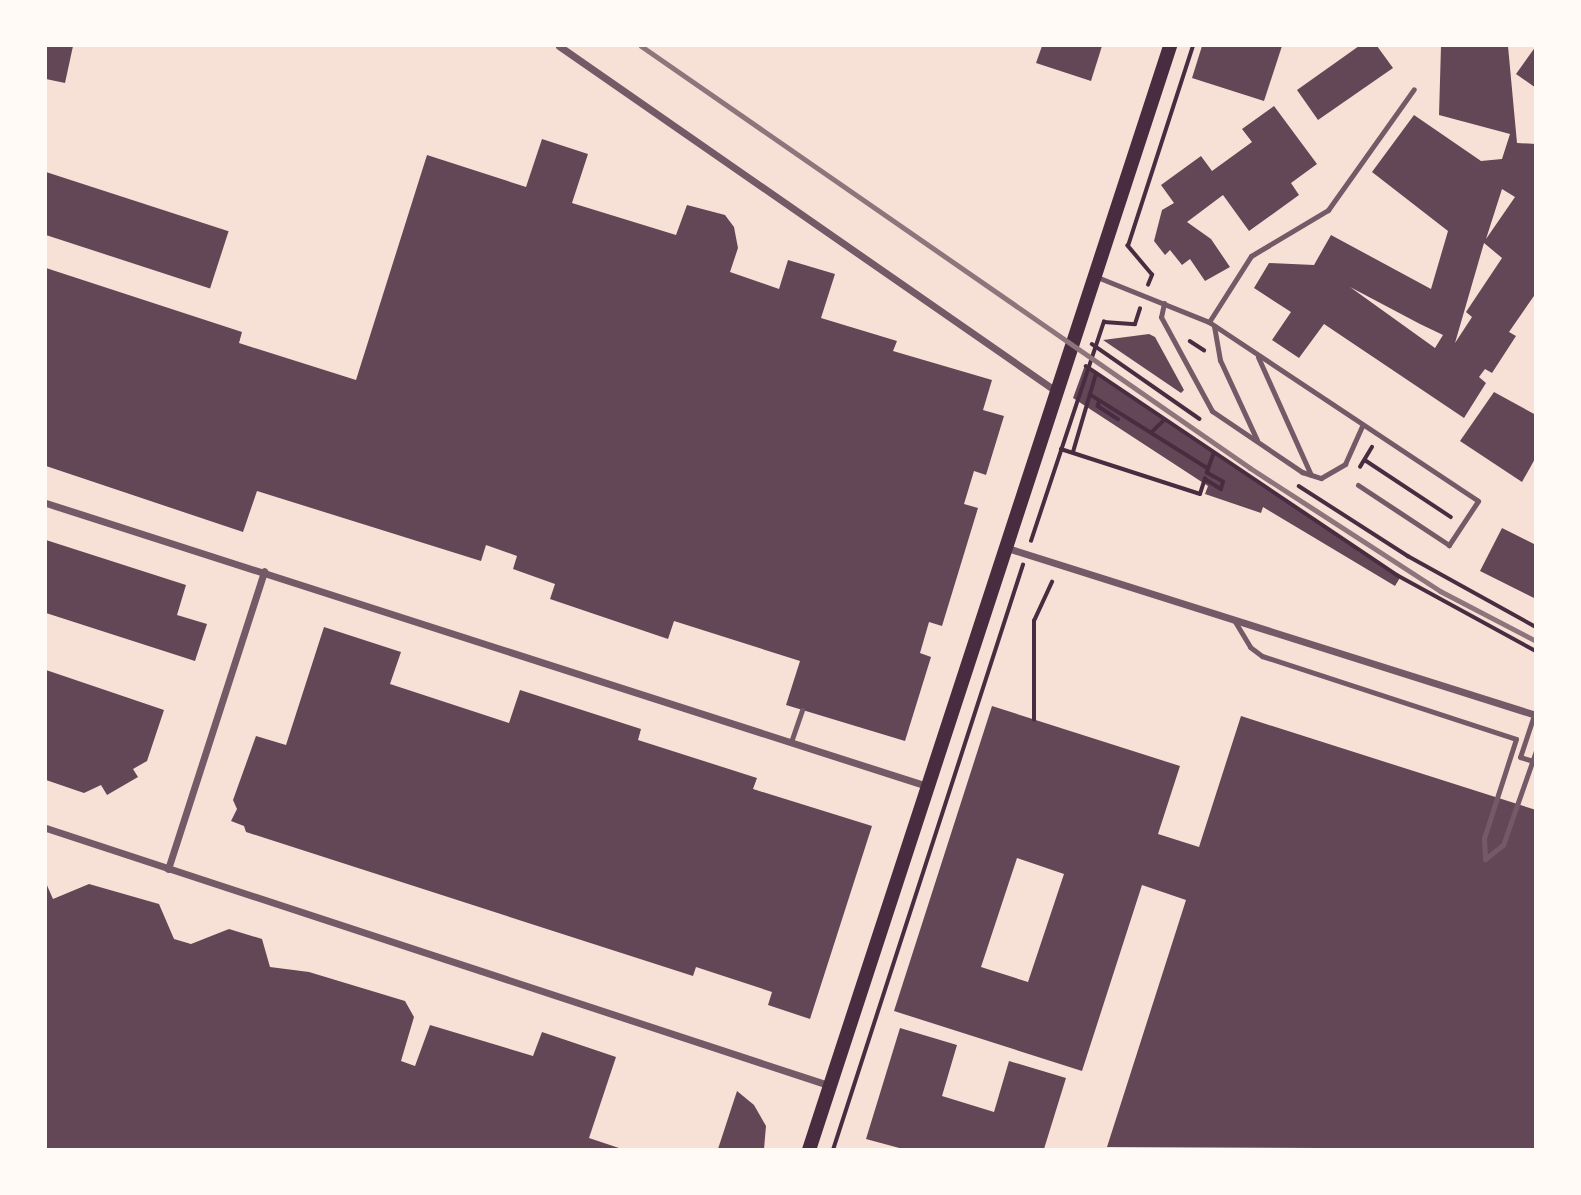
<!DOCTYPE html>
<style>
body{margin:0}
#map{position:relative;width:1581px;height:1195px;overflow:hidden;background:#f7e1d7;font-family:"Nunito Sans",sans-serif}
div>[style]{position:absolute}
.building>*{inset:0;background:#644757;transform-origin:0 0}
.path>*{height:3.5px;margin:-1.75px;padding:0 1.75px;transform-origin:1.75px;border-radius:1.75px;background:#4a2c40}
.service>*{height:5px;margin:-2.5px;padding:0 2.5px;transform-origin:2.5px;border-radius:2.5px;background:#755966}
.minor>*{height:7px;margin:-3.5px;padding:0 3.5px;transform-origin:3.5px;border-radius:3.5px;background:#755966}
.secondary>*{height:14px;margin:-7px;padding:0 7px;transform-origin:7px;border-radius:7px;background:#4a2c40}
.rail>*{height:5px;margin:-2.5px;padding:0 2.5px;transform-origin:2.5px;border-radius:2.5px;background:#8f747c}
span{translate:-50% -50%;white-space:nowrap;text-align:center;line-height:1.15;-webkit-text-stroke:6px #fffaf5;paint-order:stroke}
.frame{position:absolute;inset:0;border:47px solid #fffaf5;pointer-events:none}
</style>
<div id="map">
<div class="building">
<div style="clip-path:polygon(46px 46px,73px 46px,65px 83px,46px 79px)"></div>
<div style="clip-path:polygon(1042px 46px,1102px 46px,1091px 81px,1036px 63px)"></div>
<div style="clip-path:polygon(1202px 46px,1282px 46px,1264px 101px,1192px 78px)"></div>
<div style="clip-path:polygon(1359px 46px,1377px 46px,1393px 68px,1318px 120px,1297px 90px)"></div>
<div style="clip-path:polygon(evenodd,1441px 46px,1508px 46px,1517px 143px,1536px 144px,1536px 293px,1509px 332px,1516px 336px,1492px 373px,1485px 369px,1479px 377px,1486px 383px,1464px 418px,1324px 324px,1299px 358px,1272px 340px,1291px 312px,1254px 288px,1269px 263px,1314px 265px,1331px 235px,1431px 289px,1448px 231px,1372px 172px,1414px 115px,1481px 161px,1502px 159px,1510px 134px,1439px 115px,1441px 46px,1502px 189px,1515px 197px,1486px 239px,1502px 189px,1441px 46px,1484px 243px,1502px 258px,1466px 312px,1472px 317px,1455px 343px,1484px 243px,1441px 46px,1350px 287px,1420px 324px,1443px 335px,1435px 348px,1350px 287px)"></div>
<div style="clip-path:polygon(1536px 46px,1536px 88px,1516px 74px)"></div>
<div style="clip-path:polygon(1274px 106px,1317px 164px,1291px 183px,1299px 195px,1249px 231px,1223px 195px,1187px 222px,1211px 239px,1230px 267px,1205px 281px,1190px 259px,1182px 265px,1170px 250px,1165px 255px,1154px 241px,1162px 210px,1174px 203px,1161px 185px,1201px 156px,1212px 171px,1252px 142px,1242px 129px)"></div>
<div style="clip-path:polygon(542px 139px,588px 154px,572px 203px,676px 235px,687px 205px,725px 215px,734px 227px,738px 248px,730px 272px,779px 289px,788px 260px,835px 274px,821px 318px,897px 341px,893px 351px,992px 380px,983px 410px,1004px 416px,986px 475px,974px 471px,964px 504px,978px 508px,942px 626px,929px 622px,920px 653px,931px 657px,905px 741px,786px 705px,800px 661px,674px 621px,668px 639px,550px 599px,555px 584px,513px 569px,517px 556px,486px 545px,481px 561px,257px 491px,243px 532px,46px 466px,46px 268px,242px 332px,239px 343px,356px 380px,427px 155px,526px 187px)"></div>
<div style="left:46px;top:172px;width:192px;height:60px;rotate:18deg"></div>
<div style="clip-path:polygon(1149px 334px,1155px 337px,1184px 390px,1181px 393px,1103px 340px)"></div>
<div style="clip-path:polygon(1085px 365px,1401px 576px,1395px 586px,1263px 507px,1261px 513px,1205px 494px,1208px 486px,1073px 398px)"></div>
<div style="clip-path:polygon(1494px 392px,1536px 415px,1536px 457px,1522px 482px,1460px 441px)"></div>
<div style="clip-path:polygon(1502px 528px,1536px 545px,1536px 599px,1480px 571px)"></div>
<div style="clip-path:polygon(46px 540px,186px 585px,177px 615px,207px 624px,195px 661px,46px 613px)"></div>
<div style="clip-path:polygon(324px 627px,401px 652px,390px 684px,509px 723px,520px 690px,641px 729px,638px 740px,757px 778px,753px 789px,872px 826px,810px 1019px,768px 1005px,772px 992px,696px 967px,693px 976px,246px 832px,244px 826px,231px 821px,237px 809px,233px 800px,256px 736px,286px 745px)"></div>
<div style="clip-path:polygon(46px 670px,164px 710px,147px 761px,133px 769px,138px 777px,107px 795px,101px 785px,84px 793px,46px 780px)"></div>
<div style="clip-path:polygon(evenodd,992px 706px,1180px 766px,1158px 834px,1199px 847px,1241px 716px,1536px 810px,1536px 1149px,1107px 1147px,1186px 900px,1142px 885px,1082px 1071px,894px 1011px,992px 706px,1017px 858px,1064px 874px,1028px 982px,981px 967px,1017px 858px)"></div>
<div style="clip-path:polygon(46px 883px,53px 899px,89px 884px,159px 904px,174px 939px,191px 944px,229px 929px,262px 939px,270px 967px,309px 972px,405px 1001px,414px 1017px,401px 1061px,415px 1066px,430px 1025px,533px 1056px,542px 1032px,616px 1057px,589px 1138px,622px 1149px,46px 1149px)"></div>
<div style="clip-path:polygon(900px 1028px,957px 1045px,942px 1096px,994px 1112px,1009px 1061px,1066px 1078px,1044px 1149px,903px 1149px,866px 1139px)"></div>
<div style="clip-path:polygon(737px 1091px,754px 1105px,766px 1126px,764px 1149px,718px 1149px)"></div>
</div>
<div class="path">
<div style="left:1148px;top:285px;width:11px;rotate:-68deg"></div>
<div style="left:1152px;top:275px;width:38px;rotate:-130deg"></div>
<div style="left:1128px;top:246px;width:210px;rotate:-72deg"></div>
<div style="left:1190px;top:341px;width:17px;rotate:33deg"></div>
<div style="left:1092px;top:344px;width:131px;rotate:34.8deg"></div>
<div style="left:1086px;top:366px;width:375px;rotate:33.9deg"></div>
<div style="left:1397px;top:575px;width:158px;rotate:28.7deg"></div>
<div style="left:1100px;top:401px;width:5px;rotate:112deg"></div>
<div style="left:1098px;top:406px;width:24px;rotate:33deg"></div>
<div style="left:1151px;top:433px;width:17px;rotate:-45deg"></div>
<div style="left:1061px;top:449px;width:146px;rotate:17.9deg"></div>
<div style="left:1200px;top:494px;width:16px;rotate:-72deg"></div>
<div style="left:1205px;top:479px;width:19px;rotate:32deg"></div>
<div style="left:1221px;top:489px;width:7px;rotate:-74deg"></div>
<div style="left:1223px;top:482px;width:18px;rotate:-151deg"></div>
<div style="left:1207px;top:473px;width:4px;rotate:-76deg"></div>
<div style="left:1208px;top:469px;width:139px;rotate:-147.9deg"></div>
<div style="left:1073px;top:452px;width:81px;rotate:-73.6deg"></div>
<div style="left:1365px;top:460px;width:103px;rotate:33.5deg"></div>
<div style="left:1360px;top:467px;width:23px;rotate:-59deg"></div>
<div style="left:1208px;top:469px;width:15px;rotate:-70deg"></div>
<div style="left:1299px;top:486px;width:130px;rotate:32.7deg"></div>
<div style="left:1408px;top:556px;width:146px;rotate:29deg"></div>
<div style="left:1031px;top:541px;width:231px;rotate:-71.6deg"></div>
<div style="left:1104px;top:322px;width:31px;rotate:4deg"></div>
<div style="left:1135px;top:324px;width:16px;rotate:-72deg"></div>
<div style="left:1034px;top:720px;width:99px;rotate:-90deg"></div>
<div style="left:1034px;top:621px;width:43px;rotate:-65.2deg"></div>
<div style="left:833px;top:1150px;width:615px;rotate:-72.01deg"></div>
</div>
<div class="service">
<div style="left:1097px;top:277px;width:121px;rotate:21.9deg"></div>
<div style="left:1209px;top:322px;width:323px;rotate:33.6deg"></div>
<div style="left:1478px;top:501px;width:53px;rotate:123.4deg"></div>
<div style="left:1449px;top:545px;width:109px;rotate:-146.6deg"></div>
<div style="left:1164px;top:303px;width:14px;rotate:102deg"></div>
<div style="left:1161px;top:317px;width:107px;rotate:61.5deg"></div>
<div style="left:1212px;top:411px;width:109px;rotate:34.1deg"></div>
<div style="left:1302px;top:472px;width:20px;rotate:18deg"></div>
<div style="left:1321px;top:478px;width:28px;rotate:-30deg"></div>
<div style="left:1345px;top:464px;width:42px;rotate:-65.9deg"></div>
<div style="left:1209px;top:322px;width:78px;rotate:-57.5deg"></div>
<div style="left:1251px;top:256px;width:90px;rotate:-30.9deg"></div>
<div style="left:1328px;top:210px;width:148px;rotate:-54.6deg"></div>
<div style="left:1214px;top:326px;width:35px;rotate:80deg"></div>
<div style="left:1220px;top:360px;width:88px;rotate:65.2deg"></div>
<div style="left:1258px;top:357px;width:129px;rotate:65.8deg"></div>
<div style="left:1234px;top:620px;width:31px;rotate:59deg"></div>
<div style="left:1250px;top:647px;width:15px;rotate:37deg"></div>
<div style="left:1262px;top:656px;width:267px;rotate:18.1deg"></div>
<div style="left:1516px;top:739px;width:104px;rotate:107.9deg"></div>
<div style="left:1484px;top:838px;width:21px;rotate:87deg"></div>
<div style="left:1534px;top:715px;width:44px;rotate:108.4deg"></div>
<div style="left:1520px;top:757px;width:17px;rotate:17deg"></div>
<div style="left:791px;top:742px;width:34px;rotate:-71deg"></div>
<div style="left:1485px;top:859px;width:23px;rotate:-38deg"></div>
<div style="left:1503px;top:845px;width:100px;rotate:-70.7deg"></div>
</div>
<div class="minor">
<div style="left:559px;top:46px;width:605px;rotate:34.77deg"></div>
<div style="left:46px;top:503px;width:925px;rotate:17.81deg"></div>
<div style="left:1004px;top:547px;width:558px;rotate:17.53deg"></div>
<div style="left:46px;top:828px;width:823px;rotate:18.19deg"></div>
<div style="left:168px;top:869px;width:313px;rotate:-72.1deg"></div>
</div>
<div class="secondary">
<div style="left:809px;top:1150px;width:1162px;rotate:-71.89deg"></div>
</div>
<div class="rail">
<div style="left:641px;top:46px;width:741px;rotate:34.72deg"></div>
<div style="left:1250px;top:468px;width:226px;rotate:32.9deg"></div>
<div style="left:1440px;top:591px;width:108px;rotate:27.5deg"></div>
</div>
<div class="frame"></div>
</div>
